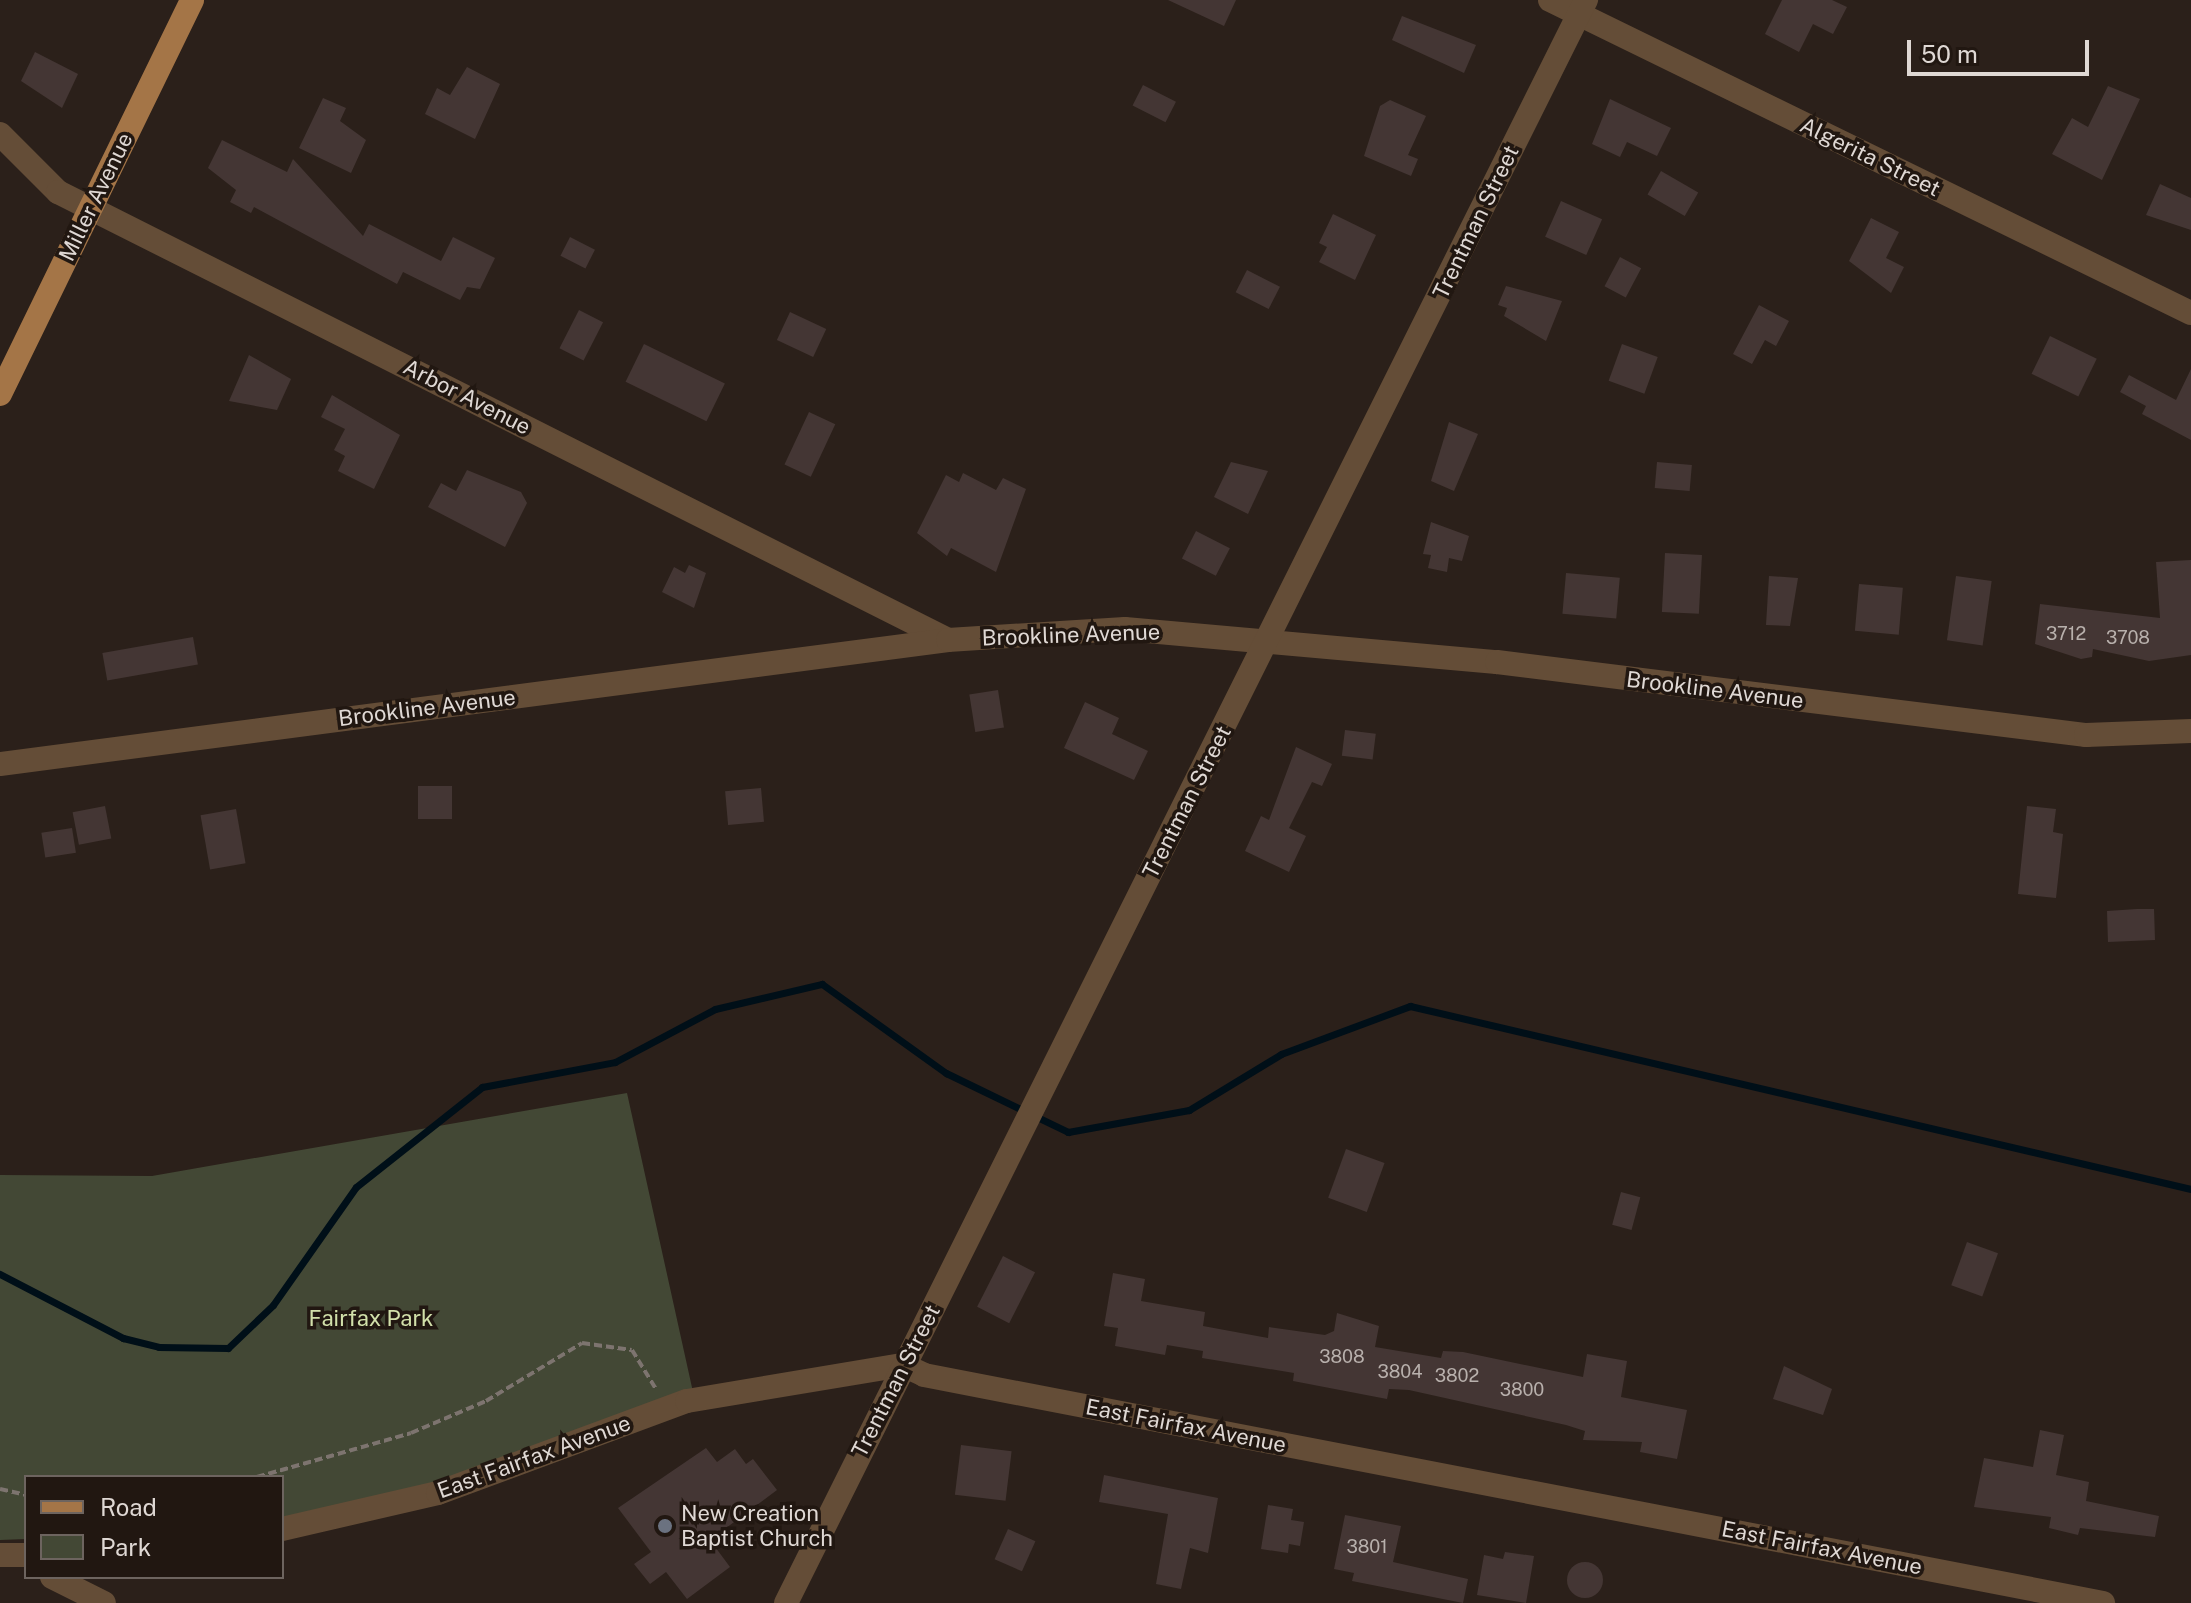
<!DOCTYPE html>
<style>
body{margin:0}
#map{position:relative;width:2191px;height:1603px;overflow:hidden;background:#2b201a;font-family:"Public Sans",sans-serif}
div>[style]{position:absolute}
.green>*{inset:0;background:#434835}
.stream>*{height:7px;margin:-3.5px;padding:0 3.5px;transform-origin:3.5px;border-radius:3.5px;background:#000f18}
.building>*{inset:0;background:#443634;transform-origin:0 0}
.round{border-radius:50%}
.path>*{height:4px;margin-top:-2px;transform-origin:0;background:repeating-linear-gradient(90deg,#7d746f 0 8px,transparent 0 12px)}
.minor>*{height:24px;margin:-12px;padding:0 12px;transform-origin:12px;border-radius:12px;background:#644d37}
.major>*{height:24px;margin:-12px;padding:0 12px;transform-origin:12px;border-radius:12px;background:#a47547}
.dots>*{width:22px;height:22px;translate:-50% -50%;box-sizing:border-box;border:4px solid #211711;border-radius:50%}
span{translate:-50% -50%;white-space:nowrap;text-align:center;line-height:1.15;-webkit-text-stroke:7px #211711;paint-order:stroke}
.number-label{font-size:18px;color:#b8b0ac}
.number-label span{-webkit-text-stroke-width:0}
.street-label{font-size:22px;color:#dfd8d4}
.park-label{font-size:22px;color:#d2e0aa}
.poi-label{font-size:22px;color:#dfd8d4}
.left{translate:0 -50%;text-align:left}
.legend{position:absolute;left:24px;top:1475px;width:260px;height:104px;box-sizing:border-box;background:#211711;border:2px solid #6d645f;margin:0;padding:10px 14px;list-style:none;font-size:24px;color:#dfd8d4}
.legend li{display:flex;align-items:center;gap:16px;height:40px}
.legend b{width:40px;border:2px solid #6d645f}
.scale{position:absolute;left:1907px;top:40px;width:182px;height:36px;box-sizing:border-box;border:4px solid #dfd8d4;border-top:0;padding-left:10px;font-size:24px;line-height:28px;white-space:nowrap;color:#dfd8d4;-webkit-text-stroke:6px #211711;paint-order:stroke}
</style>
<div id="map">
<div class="green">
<div style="clip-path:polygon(627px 1093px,693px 1392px,492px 1468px,282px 1522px,282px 1477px,26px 1477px,26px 1539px,0 1540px,0 1175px,152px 1176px)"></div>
</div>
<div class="stream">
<div style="left:0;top:1274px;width:139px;rotate:27.5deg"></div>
<div style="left:123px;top:1338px;width:37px;rotate:14deg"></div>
<div style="left:159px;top:1347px;width:69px;rotate:0.8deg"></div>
<div style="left:228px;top:1348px;width:62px;rotate:-43.7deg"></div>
<div style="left:273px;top:1305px;width:144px;rotate:-54.9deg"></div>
<div style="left:356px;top:1187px;width:161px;rotate:-38.4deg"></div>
<div style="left:482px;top:1087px;width:135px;rotate:-10.6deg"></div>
<div style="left:615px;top:1062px;width:113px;rotate:-27.9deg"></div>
<div style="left:715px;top:1009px;width:110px;rotate:-13.2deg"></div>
<div style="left:822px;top:984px;width:153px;rotate:35.7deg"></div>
<div style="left:946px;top:1073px;width:136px;rotate:25.8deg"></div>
<div style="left:1068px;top:1132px;width:123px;rotate:-10.3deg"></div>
<div style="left:1189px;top:1110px;width:108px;rotate:-31.3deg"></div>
<div style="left:1281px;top:1054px;width:138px;rotate:-20.4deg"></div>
<div style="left:1410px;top:1006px;width:802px;rotate:13.19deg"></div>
</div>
<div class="building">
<div style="clip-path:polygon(1168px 0,1236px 0,1224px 26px)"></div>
<div style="clip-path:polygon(1782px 0,1832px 0,1847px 7px,1833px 34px,1813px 24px,1799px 52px,1765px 34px)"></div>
<div style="clip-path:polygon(1402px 16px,1476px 45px,1464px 73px,1392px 40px)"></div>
<div style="clip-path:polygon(35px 52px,78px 74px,62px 108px,21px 81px)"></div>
<div style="clip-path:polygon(467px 67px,500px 84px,475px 139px,425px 114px,437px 88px,450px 95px)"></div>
<div style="left:1143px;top:85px;width:37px;height:23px;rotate:27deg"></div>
<div style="clip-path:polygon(2108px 86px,2140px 99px,2102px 180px,2052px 154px,2072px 118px,2088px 127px)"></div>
<div style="clip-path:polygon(323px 98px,346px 108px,340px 121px,366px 140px,351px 173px,299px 148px)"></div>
<div style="clip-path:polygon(1610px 99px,1671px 128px,1657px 156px,1627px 142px,1620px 157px,1592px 144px)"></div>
<div style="clip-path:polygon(1390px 100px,1426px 116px,1408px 155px,1418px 159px,1411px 176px,1364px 156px,1380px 106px)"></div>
<div style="clip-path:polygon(222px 140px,287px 172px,293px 159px,363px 236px,369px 224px,441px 261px,453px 237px,495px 258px,480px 289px,467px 287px,460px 300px,403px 272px,397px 284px,254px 207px,251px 213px,230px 202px,236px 190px,208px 168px)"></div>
<div style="left:1661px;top:171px;width:43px;height:27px;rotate:30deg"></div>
<div style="clip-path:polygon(2160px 184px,2191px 198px,2191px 230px,2146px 215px)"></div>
<div style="left:1561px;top:201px;width:45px;height:39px;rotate:24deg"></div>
<div style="clip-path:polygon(1333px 214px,1376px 235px,1355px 280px,1319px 262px,1327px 247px,1319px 243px)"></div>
<div style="clip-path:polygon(1871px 218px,1899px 232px,1886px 258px,1904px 267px,1891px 293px,1849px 261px)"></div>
<div style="left:570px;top:237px;width:28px;height:21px;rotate:27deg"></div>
<div style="left:1620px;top:257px;width:24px;height:33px;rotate:28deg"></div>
<div style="left:1247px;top:270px;width:37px;height:25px;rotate:27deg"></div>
<div style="clip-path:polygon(1506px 286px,1562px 301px,1546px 341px,1504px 316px,1507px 308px,1498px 305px)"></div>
<div style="clip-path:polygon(1759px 305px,1789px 321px,1776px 346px,1765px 340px,1752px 364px,1733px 354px)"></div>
<div style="left:579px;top:310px;width:27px;height:43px;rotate:27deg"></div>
<div style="left:790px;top:312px;width:40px;height:31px;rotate:25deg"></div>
<div style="left:2050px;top:336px;width:52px;height:42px;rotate:26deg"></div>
<div style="left:644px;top:344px;width:90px;height:42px;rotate:26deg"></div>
<div style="left:1622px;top:344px;width:38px;height:39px;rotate:20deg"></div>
<div style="clip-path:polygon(249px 355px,291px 379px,277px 410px,229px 401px)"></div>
<div style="clip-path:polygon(2191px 369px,2191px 440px,2142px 414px,2146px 406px,2120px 392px,2129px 375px,2176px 400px)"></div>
<div style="clip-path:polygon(332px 395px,400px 435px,374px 489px,338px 471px,345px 456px,334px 450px,345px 429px,321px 417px)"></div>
<div style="left:809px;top:412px;width:29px;height:58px;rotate:25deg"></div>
<div style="clip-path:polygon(1449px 422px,1478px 434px,1454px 491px,1431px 481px)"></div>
<div style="clip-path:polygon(1231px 462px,1268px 471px,1248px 514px,1214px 497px)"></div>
<div style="left:1657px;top:462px;width:35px;height:26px;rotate:5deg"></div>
<div style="clip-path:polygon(467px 470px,521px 492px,527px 503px,505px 547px,428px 507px,441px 483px,456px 491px)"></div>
<div style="clip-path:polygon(963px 473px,996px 490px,1003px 478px,1026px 489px,996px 572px,951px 548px,947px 556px,917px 533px,946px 475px,959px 482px)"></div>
<div style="clip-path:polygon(1431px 522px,1469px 536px,1462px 561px,1449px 558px,1447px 572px,1428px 568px,1431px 555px,1423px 554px)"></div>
<div style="left:1196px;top:531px;width:38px;height:31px;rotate:27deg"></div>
<div style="left:1665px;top:553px;width:37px;height:59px;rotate:3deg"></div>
<div style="clip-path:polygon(2191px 560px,2191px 655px,2149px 661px,2093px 649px,2092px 657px,2081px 659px,2035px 644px,2040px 604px,2160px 618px,2156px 562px)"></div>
<div style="clip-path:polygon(689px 565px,706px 573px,694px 608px,662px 592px,674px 567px,685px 573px)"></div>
<div style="left:1566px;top:573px;width:54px;height:41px;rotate:5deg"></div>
<div style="clip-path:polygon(1769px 576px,1798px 578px,1790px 626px,1766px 625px)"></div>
<div style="left:1956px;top:576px;width:36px;height:65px;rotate:8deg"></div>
<div style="left:1859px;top:584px;width:44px;height:47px;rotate:5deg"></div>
<div style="left:193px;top:637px;width:28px;height:92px;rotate:80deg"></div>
<div style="left:998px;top:690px;width:38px;height:29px;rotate:81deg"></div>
<div style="clip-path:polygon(1085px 702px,1119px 718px,1112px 734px,1148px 751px,1134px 780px,1064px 748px)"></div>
<div style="left:1345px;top:730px;width:31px;height:26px;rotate:7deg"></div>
<div style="clip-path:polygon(1296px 747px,1332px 764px,1322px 786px,1312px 782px,1289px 828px,1306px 836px,1289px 872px,1245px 851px,1261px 816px,1269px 820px)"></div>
<div style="left:418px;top:786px;width:34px;height:33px"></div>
<div style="left:761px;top:788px;width:34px;height:36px;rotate:85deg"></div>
<div style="left:105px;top:806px;width:33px;height:33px;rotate:79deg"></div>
<div style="clip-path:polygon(2027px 806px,2056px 809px,2053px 832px,2063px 834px,2056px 898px,2018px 894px)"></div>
<div style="left:236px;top:809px;width:55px;height:36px;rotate:80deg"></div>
<div style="left:72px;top:828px;width:25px;height:31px;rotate:81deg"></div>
<div style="clip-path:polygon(2137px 909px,2154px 909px,2155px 940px,2108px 942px,2107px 911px)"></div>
<div style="left:1346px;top:1149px;width:41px;height:52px;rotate:20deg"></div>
<div style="left:1621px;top:1192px;width:20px;height:34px;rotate:15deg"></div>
<div style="left:1967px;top:1242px;width:33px;height:46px;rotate:20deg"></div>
<div style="left:1003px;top:1256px;width:36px;height:57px;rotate:27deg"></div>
<div style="clip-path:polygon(1113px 1273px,1145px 1279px,1141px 1301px,1205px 1312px,1203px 1326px,1268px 1338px,1269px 1327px,1325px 1335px,1334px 1331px,1337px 1313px,1379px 1326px,1375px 1347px,1441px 1358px,1443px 1351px,1463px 1352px,1583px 1377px,1587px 1354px,1627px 1361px,1621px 1397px,1687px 1410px,1677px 1459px,1640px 1452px,1642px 1442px,1583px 1440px,1585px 1431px,1566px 1425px,1409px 1390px,1389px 1389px,1387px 1399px,1293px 1381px,1294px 1373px,1202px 1358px,1203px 1351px,1167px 1345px,1165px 1355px,1115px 1346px,1118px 1328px,1104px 1326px)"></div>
<div style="clip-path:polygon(1784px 1366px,1832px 1389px,1823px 1415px,1773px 1399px)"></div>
<div style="clip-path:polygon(2040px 1430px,2064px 1435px,2056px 1475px,2089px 1482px,2086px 1501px,2159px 1516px,2155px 1537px,2080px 1528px,2078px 1535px,2049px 1528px,2051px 1517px,1974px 1507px,1984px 1458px,2033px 1467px)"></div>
<div style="left:961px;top:1445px;width:51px;height:50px;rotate:7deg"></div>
<div style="clip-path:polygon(706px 1448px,717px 1462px,735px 1449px,746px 1464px,753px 1459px,777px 1490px,710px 1540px,730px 1567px,687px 1599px,666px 1572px,650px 1584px,634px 1564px,651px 1552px,618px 1508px)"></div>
<div style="clip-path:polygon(1104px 1475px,1218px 1498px,1208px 1553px,1190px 1548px,1181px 1589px,1156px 1584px,1168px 1514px,1099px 1502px)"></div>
<div style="clip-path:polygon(1268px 1505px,1293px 1509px,1291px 1520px,1304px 1522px,1300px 1546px,1289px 1544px,1288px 1553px,1261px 1549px)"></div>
<div style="clip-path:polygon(1345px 1515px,1401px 1526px,1393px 1562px,1468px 1579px,1463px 1603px,1352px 1581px,1354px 1573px,1334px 1569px)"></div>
<div style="left:1008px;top:1529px;width:30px;height:33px;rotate:24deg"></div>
<div style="clip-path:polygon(1505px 1552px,1534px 1556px,1526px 1603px,1477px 1595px,1484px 1555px,1503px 1559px)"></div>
<div class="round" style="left:1567px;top:1562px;width:36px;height:36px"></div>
</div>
<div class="path">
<div style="left:257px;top:1477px;width:160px;rotate:-15.9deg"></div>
<div style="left:411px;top:1433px;width:82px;rotate:-23.1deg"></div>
<div style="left:486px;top:1401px;width:112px;rotate:-31.1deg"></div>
<div style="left:582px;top:1343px;width:50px;rotate:8deg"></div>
<div style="left:632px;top:1350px;width:46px;rotate:58.4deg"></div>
<div style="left:0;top:1489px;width:27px;rotate:13deg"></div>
</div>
<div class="minor">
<div style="left:1550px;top:0;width:713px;rotate:26.03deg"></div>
<div style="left:0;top:134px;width:82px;rotate:45deg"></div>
<div style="left:58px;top:192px;width:996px;rotate:26.72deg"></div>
<div style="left:0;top:764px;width:956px;rotate:-7.45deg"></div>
<div style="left:948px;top:640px;width:177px;rotate:-3.6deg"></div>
<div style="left:1125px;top:629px;width:373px;rotate:5.1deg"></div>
<div style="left:1497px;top:662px;width:594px;rotate:7.07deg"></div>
<div style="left:2086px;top:735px;width:105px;rotate:-2.2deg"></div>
<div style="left:282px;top:1529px;width:160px;rotate:-13deg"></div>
<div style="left:438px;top:1493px;width:265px;rotate:-20.3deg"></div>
<div style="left:687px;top:1401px;width:219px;rotate:-9.5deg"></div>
<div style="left:903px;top:1365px;width:23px;rotate:25deg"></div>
<div style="left:924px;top:1375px;width:1201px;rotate:10.94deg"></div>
<div style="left:0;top:1555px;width:26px"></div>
<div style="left:52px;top:1577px;width:58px;rotate:26.6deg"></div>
<div style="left:786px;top:1603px;width:1792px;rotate:-63.48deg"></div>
</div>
<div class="major">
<div style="left:0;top:394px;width:438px;rotate:-64deg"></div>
</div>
<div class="dots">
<div style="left:665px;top:1526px;background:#6b7280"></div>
</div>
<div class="number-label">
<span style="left:2066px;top:634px">3712</span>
<span style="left:2128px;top:638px">3708</span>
<span style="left:1342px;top:1357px">3808</span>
<span style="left:1400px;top:1372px">3804</span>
<span style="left:1457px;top:1376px">3802</span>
<span style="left:1522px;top:1390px">3800</span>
<span style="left:1367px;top:1547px">3801</span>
</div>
<div class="street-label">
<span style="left:1870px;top:157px;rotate:26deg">Algerita Street</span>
<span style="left:96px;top:197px;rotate:-64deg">Miller Avenue</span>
<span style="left:1476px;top:222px;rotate:-64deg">Trentman Street</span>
<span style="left:467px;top:397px;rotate:27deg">Arbor Avenue</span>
<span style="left:1071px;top:635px;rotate:-2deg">Brookline Avenue</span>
<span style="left:1715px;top:690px;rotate:7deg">Brookline Avenue</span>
<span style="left:427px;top:708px;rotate:-7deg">Brookline Avenue</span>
<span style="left:1187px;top:802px;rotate:-63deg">Trentman Street</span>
<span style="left:896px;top:1381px;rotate:-63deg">Trentman Street</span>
<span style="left:1186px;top:1426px;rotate:11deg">East Fairfax Avenue</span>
<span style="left:534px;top:1457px;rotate:-20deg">East Fairfax Avenue</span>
<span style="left:1822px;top:1548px;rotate:11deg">East Fairfax Avenue</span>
</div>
<div class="park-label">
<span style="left:371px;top:1319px">Fairfax Park</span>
</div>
<div class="poi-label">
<span class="left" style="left:681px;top:1526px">New Creation<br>Baptist Church</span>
</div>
<ul class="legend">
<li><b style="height:10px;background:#a47547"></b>Road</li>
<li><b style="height:22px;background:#434835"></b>Park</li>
</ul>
<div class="scale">50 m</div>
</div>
